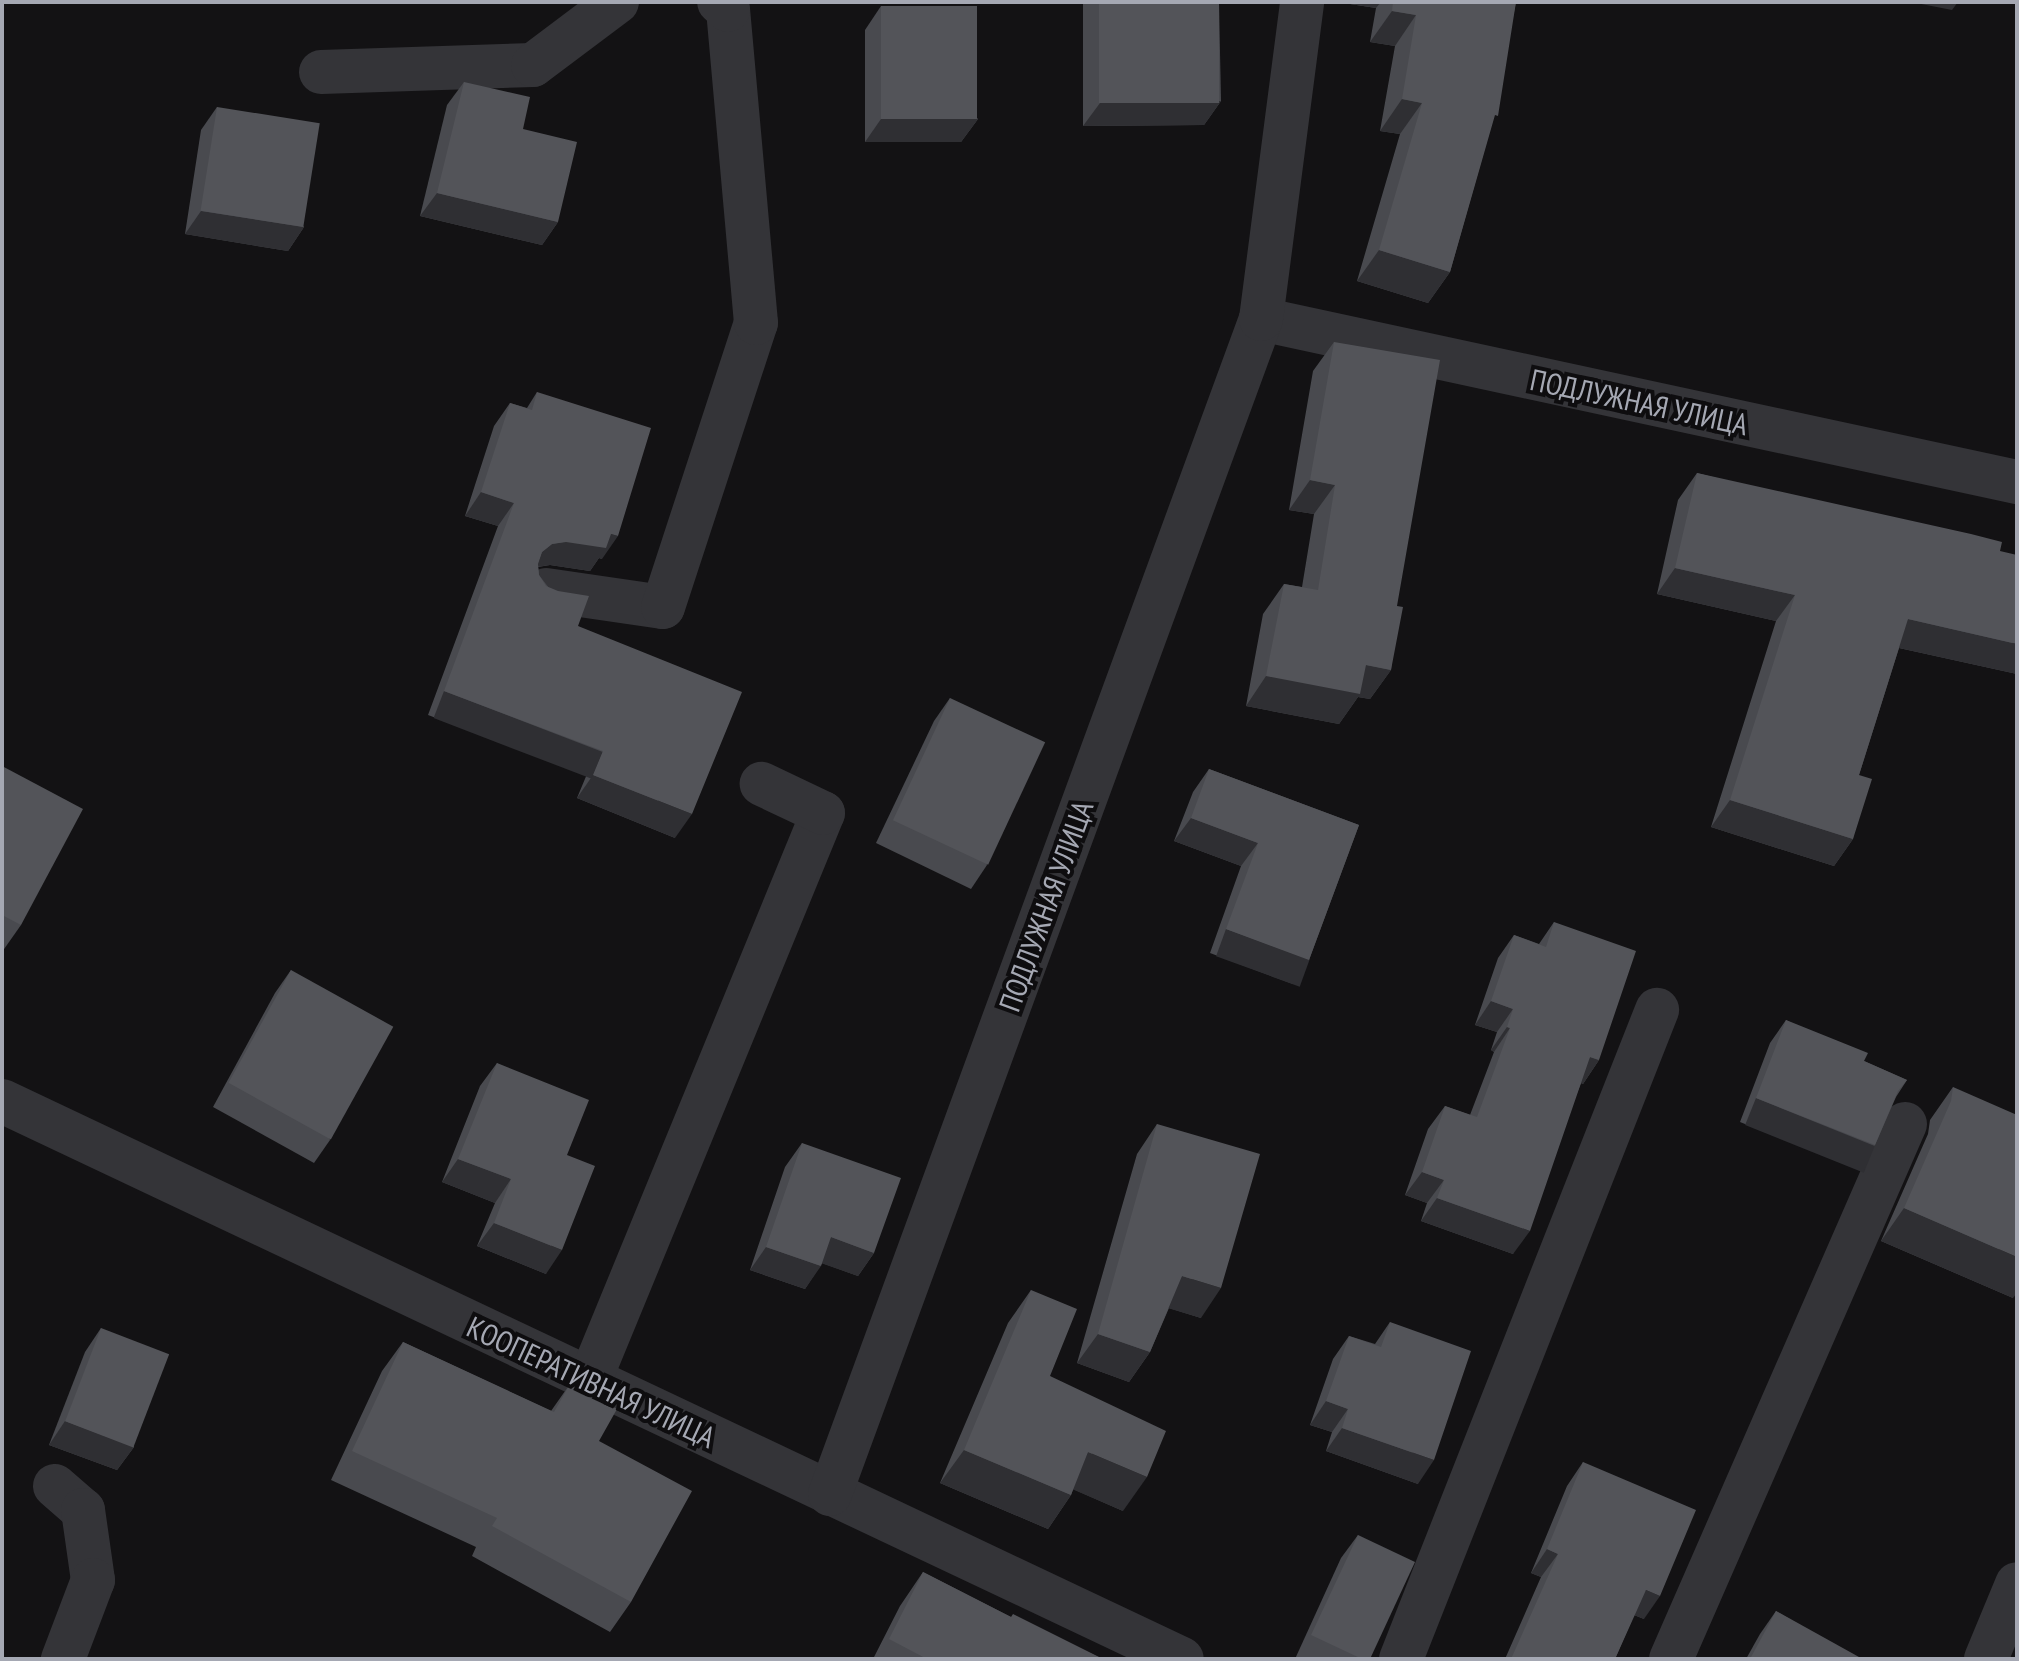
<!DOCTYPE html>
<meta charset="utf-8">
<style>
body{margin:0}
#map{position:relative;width:2019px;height:1661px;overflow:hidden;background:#131214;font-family:"PT Sans Narrow",sans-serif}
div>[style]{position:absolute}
.minor>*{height:44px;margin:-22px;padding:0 22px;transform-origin:22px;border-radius:22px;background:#343438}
.wall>*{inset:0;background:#494a4f}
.shaded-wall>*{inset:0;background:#2f2f33;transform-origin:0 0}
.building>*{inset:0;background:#535459;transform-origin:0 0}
span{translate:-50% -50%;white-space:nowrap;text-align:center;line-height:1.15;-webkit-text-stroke:8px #0e0d0f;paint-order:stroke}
.street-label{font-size:30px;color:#a5a8b3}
.frame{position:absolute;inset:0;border:4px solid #a5a8b3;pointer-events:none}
</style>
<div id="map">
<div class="minor">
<div style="left:321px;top:72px;width:212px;rotate:-1.9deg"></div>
<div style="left:533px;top:65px;width:105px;rotate:-36.9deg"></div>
<div style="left:1261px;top:319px;width:773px;rotate:12.17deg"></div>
<div style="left:546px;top:590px;width:118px;rotate:8.3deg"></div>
<div style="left:663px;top:607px;width:299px;rotate:-71.9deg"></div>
<div style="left:756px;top:323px;width:314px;rotate:-95.1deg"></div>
<div style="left:728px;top:10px;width:12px;rotate:-138deg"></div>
<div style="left:2px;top:1101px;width:1305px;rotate:25.31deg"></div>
<div style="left:589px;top:1382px;width:615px;rotate:-67.65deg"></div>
<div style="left:823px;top:813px;width:68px;rotate:-154.6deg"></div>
<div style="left:55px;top:1486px;width:37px;rotate:41deg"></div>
<div style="left:83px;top:1510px;width:71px;rotate:81.9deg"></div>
<div style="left:93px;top:1580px;width:85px;rotate:110.8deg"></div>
<div style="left:830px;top:1494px;width:1252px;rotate:-69.86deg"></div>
<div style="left:1261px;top:319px;width:320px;rotate:-82.6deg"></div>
<div style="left:1401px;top:1659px;width:698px;rotate:-68.47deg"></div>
<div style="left:1671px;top:1659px;width:584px;rotate:-66.38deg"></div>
<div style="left:1986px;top:1659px;width:81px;rotate:-67.5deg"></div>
</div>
<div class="wall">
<div style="clip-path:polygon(1083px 2px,1219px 2px,1221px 101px,1204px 125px,1083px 126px)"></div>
<div style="clip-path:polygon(1351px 2px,1516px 2px,1492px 123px,1450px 272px,1428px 303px,1357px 281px,1400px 134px,1380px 131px,1395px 46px,1370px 42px,1376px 8px,1350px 4px)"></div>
<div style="clip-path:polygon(881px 6px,978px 119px,961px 142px,865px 142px,865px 30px)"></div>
<div style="clip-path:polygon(464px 82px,558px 222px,542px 245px,420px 216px,447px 105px)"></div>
<div style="clip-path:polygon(217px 107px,304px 227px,288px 251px,185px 234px,201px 130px)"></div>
<div style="clip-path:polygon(1334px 342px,1397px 606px,1391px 670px,1370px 699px,1358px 697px,1339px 724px,1246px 706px,1263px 614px,1284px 584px,1302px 587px,1314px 514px,1289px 510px,1313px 371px)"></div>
<div style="clip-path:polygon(537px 392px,602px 559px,599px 558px,590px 571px,550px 565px,538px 567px,539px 575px,578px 626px,675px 838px,577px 798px,587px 774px,428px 715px,498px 526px,465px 516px,494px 426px,510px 403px,527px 408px)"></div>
<div style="clip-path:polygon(1697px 473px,2000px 551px,2017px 674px,1899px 648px,1859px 775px,1853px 839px,1834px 866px,1711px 827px,1776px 621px,1657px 594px,1678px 500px)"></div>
<div style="clip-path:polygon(950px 698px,987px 865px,971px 889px,876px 843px,934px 721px)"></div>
<div style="clip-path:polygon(2px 766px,21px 925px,2px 952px)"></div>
<div style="clip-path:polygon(1209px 769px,1359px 825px,1309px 960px,1293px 984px,1210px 953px,1241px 866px,1174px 841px,1193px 792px)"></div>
<div style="clip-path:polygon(1554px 922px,1599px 1060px,1583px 1084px,1581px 1083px,1513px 1254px,1421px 1221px,1427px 1203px,1405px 1195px,1428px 1129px,1445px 1106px,1470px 1115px,1494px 1052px,1491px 1050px,1497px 1032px,1475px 1025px,1498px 958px,1514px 935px,1539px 944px)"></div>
<div style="clip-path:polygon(291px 970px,330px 1140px,314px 1163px,213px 1107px,275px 993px)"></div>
<div style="clip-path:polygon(1786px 1020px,1864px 1061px,1907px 1080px,1896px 1097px,1875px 1145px,1858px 1169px,1740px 1122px,1770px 1043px)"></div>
<div style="clip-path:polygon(497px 1063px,567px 1155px,546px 1274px,477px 1246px,495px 1203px,442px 1182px,480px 1086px)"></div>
<div style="clip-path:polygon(1953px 1087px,2013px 1298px,1881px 1241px,1928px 1134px,1930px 1120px)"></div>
<div style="clip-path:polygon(1157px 1124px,1201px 1318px,1169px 1308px,1150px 1352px,1129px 1382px,1077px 1363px,1137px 1154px)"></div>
<div style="clip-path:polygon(802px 1143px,874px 1253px,858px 1276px,822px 1263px,805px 1289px,750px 1270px,785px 1167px)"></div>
<div style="clip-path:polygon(1031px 1290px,1050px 1376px,1123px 1511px,1073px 1489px,1071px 1495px,1048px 1529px,940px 1483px,1008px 1323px)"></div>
<div style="clip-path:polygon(1390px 1322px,1418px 1484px,1326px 1451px,1332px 1432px,1310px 1425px,1333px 1359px,1349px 1336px,1375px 1344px)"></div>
<div style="clip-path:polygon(101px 1328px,134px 1447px,117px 1470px,49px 1445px,85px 1352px)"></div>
<div style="clip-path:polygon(403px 1342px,551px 1411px,570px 1384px,599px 1441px,631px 1602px,610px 1632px,472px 1556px,476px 1547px,331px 1480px,382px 1371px)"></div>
<div style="clip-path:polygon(1583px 1462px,1644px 1619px,1634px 1615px,1615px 1659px,1505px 1659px,1541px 1577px,1531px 1573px,1567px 1486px)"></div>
<div style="clip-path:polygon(1358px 1535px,1370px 1659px,1295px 1659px,1341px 1558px)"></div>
<div style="clip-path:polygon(923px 1572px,1011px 1617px,1103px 1659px,873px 1659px,900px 1606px)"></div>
<div style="clip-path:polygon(1776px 1611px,1858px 1659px,1746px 1659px,1760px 1634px)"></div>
</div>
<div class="shaded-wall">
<div style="clip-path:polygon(1352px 2px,1381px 2px,1376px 8px,1350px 4px)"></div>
<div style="clip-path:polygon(1911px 2px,1958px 2px,1952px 10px)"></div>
<div style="clip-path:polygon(1392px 11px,1416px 15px,1395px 46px,1370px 42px)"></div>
<div style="clip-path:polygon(1402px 99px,1422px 103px,1400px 134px,1380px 131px)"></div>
<div style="clip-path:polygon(1221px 101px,1204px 125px,1083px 126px,1100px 103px)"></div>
<div style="clip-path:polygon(881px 119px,978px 119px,961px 142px,865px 142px)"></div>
<div style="clip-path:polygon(437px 193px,558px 222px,542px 245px,420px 216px)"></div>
<div style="clip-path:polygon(201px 211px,304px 227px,288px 251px,185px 234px)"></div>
<div style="clip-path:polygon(1379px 250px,1450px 272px,1428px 303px,1357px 281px)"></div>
<div style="clip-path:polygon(1310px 480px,1335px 485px,1314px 514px,1289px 510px)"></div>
<div style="clip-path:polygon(481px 492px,514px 503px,498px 526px,465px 516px)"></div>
<div style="clip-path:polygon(611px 534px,618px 536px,602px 559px,599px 558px,590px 571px,550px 565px,536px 567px,542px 552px,552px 544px)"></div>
<div style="clip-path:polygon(1675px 568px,1795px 595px,1776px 621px,1657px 594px)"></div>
<div style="clip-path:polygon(1908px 619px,2017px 644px,2017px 674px,1890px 646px)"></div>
<div style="clip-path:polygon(1366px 665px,1391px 670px,1370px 699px,1358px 697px,1339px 724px,1246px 706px,1266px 676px)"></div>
<div style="left:444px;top:691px;width:170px;height:29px;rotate:21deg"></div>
<div style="clip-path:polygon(593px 775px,692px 814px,675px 838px,577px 798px)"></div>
<div style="clip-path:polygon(1730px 800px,1853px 839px,1834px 866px,1711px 827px)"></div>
<div style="clip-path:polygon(1191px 818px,1258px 843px,1241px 866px,1174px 841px)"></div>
<div style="left:1226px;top:929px;width:89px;height:29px;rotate:20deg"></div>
<div style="clip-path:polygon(1491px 1001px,1513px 1009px,1497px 1032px,1475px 1025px)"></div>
<div style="clip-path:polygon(1507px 1027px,1510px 1028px,1494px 1052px,1491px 1050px)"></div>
<div style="clip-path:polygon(1590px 1057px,1599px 1060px,1583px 1084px,1574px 1080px)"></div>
<div style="left:1756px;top:1098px;width:128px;height:29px;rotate:22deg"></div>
<div style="clip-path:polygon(458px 1159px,511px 1179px,495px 1203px,442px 1182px)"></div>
<div style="clip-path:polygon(1422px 1172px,1444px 1180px,1427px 1203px,1405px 1195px)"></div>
<div style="clip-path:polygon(1437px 1198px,1530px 1231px,1513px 1254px,1421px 1221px)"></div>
<div style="clip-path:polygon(1904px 1208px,2017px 1257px,2017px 1293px,2013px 1298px,1881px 1241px)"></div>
<div style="clip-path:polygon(494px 1223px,562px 1250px,546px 1274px,477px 1246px)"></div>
<div style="clip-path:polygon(831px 1237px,874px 1253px,858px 1276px,815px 1261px)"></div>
<div style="clip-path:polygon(766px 1247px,821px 1266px,805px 1289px,750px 1270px)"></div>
<div style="clip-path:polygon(1182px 1276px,1221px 1288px,1201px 1318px,1161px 1306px)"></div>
<div style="clip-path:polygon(1098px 1334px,1150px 1352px,1129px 1382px,1077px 1363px)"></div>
<div style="clip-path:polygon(1326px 1401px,1348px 1409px,1332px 1432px,1310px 1425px)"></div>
<div style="clip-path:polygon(65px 1421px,134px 1447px,117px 1470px,49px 1445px)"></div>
<div style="clip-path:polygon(1342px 1428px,1434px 1460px,1418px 1484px,1326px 1451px)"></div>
<div style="clip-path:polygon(964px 1450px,1071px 1495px,1048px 1529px,940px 1483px)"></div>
<div style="clip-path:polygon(1088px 1452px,1147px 1477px,1123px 1511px,1065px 1486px)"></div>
<div style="clip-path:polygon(1547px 1549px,1558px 1554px,1541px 1577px,1531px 1573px)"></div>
<div style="clip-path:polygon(1646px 1590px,1660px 1596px,1644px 1619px,1629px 1613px)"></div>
</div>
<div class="building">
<div style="left:1099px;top:2px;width:120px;height:101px"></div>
<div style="clip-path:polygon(1393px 2px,1516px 2px,1498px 116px,1495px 115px,1450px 272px,1379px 250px,1422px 103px,1402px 99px,1416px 15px,1392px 11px)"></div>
<div style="left:881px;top:6px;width:96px;height:113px"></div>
<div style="clip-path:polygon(464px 82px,530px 97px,523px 129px,577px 142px,558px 222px,437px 193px)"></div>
<div style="left:217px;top:107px;width:104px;height:105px;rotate:9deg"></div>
<div style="clip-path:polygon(1334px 342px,1440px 360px,1397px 606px,1403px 607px,1391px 670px,1366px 665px,1360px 694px,1266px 676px,1284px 584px,1318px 590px,1335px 485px,1310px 480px)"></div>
<div style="clip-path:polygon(537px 392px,651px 428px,618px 536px,611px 534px,606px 548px,566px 542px,552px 544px,542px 552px,538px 564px,539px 575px,546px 586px,558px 591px,589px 596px,578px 626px,742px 692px,692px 814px,593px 775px,603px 751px,444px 691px,514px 503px,481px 492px,510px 403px,532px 410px)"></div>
<div style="clip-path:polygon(1697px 473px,1971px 534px,2002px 542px,2000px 551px,2017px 555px,2017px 644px,1908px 619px,1859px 775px,1872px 779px,1853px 839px,1730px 800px,1795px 595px,1675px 568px)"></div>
<div style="left:950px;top:698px;width:105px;height:135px;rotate:25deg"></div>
<div style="clip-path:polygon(2px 766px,83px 809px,21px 925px,2px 915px)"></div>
<div style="clip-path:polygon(1209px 769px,1359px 825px,1309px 960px,1226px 929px,1258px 843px,1191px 818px)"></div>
<div style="clip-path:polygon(1554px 922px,1636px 951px,1599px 1060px,1590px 1057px,1530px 1231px,1437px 1198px,1444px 1180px,1422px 1172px,1445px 1106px,1477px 1117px,1510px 1028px,1507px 1027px,1513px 1009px,1491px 1001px,1514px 935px,1546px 947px)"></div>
<div style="left:291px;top:970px;width:117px;height:129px;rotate:29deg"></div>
<div style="clip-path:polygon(1786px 1020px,1868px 1053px,1864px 1061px,1907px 1080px,1898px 1091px,1875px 1145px,1756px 1098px)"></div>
<div style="clip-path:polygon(497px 1063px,589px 1100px,567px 1155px,595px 1166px,562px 1250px,494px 1223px,511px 1179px,458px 1159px)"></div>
<div style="clip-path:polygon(1953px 1087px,2017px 1115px,2017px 1257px,1904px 1208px,1951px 1101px)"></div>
<div style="clip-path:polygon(1157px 1124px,1260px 1154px,1221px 1288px,1182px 1276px,1150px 1352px,1098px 1334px)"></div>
<div style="clip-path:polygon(802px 1143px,901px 1178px,874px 1253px,831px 1237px,821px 1266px,766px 1247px)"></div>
<div style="clip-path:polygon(1031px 1290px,1077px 1309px,1050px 1376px,1166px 1431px,1147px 1477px,1088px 1452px,1071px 1495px,964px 1450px)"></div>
<div style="clip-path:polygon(1390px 1322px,1471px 1351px,1434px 1460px,1342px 1428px,1348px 1409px,1326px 1401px,1349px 1336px,1381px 1347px)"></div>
<div style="left:101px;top:1328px;width:73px;height:100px;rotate:21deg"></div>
<div style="clip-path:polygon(403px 1342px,554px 1412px,570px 1384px,617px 1409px,599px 1441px,692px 1491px,631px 1602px,492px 1526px,497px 1518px,352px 1451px)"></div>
<div style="clip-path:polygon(1583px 1462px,1696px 1510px,1660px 1596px,1646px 1590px,1615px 1659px,1511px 1659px,1558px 1554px,1547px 1549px)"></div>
<div style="clip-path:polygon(1358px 1535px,1415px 1562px,1370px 1659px,1362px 1659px,1311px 1635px)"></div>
<div style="clip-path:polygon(923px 1572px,1011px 1617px,1013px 1614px,1103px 1659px,927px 1659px,889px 1639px)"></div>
<div style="clip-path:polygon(1776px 1611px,1859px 1657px,1858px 1659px,1750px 1659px)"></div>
</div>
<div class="street-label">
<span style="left:1639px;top:402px;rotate:12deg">ПОДЛУЖНАЯ УЛИЦА</span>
<span style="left:1046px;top:906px;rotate:-70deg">ПОДЛУЖНАЯ УЛИЦА</span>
<span style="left:591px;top:1382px;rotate:25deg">КООПЕРАТИВНАЯ УЛИЦА</span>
</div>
<div class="frame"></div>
</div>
